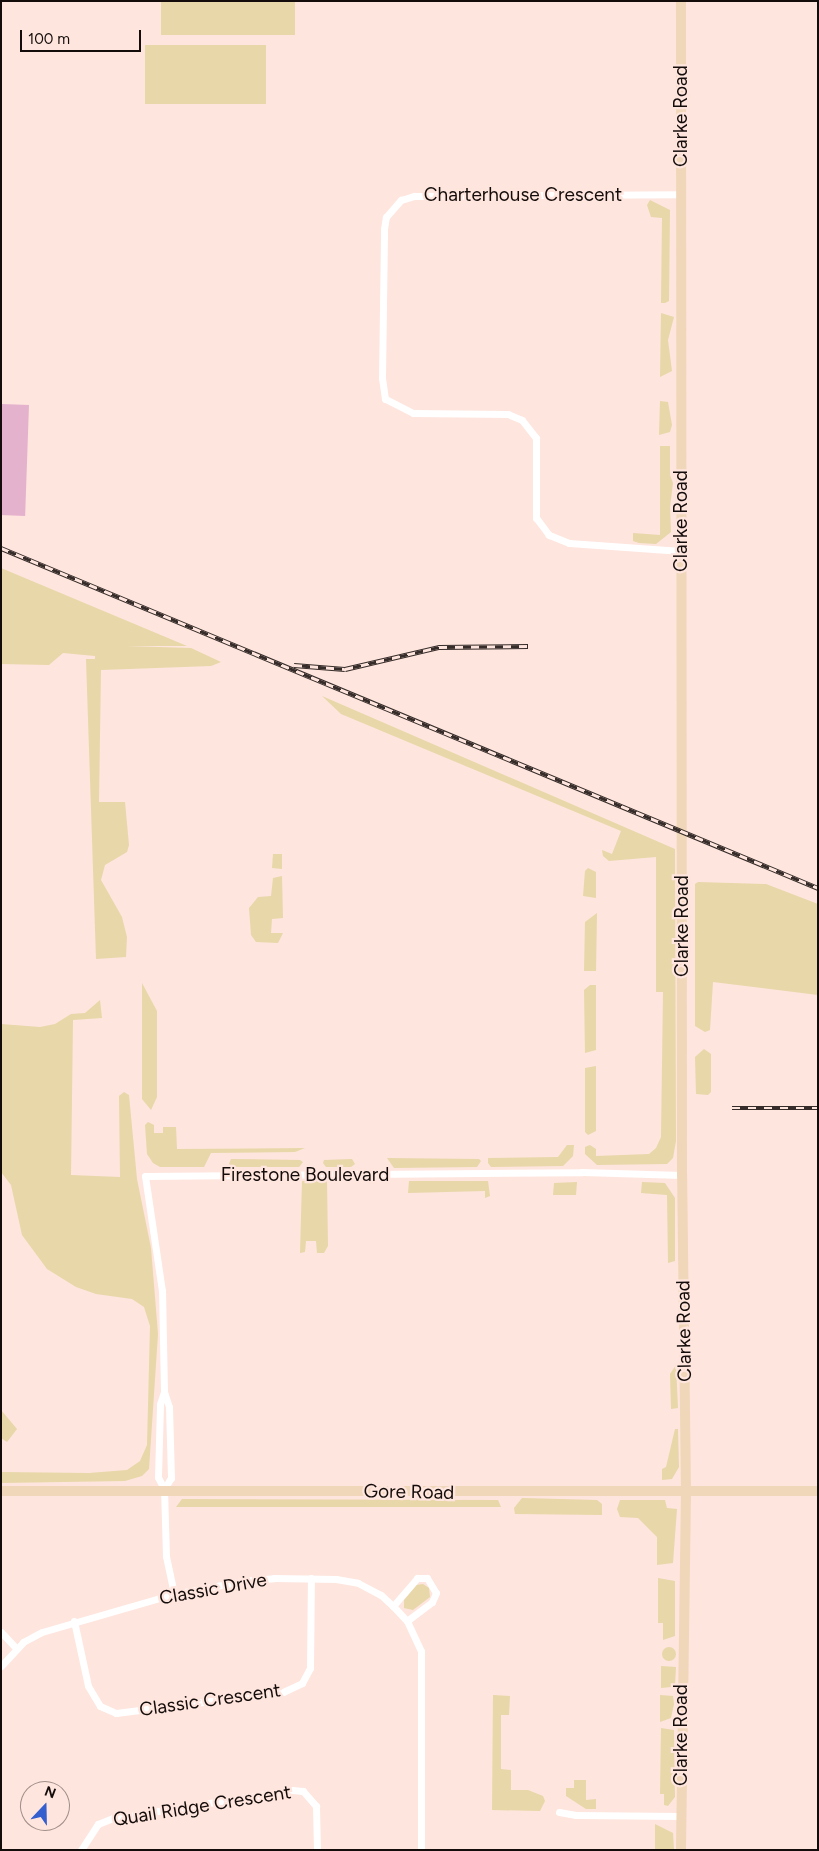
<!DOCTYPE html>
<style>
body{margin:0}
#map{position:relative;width:819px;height:1851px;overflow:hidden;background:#fee5dd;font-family:Figtree,sans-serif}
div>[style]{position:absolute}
.green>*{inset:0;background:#e8d7a9;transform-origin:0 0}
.round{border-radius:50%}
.water>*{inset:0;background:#e5b2ce;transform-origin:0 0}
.street>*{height:7px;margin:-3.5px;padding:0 3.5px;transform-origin:3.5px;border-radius:3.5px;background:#fff}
.secondary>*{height:10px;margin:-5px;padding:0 5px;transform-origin:5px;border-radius:5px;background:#f0d7b9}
.rail>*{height:4.5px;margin-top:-2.25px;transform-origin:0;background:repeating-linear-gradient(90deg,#fee5dd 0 8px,#362c29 0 16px);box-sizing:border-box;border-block:1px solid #362c29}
span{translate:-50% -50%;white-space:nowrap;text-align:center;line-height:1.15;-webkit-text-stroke:4.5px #fee5dd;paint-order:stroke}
.street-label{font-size:19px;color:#140c0a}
.frame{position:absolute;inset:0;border:2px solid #140c0a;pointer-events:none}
.north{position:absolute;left:20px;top:1781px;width:50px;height:50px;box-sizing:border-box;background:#fee5dd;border:1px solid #a08e89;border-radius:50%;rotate:21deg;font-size:14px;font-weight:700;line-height:20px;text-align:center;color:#140c0a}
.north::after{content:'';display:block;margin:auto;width:18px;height:22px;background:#355fcf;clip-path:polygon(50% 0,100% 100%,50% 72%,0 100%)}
.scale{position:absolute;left:20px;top:30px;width:121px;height:22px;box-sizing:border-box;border:2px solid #140c0a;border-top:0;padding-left:6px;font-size:15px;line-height:18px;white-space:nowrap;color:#140c0a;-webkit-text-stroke:4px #fee5dd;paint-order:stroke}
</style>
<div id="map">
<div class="green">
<div style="left:161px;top:1px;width:134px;height:34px"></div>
<div style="left:145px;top:45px;width:121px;height:59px"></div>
<div style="clip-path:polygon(650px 200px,670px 210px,669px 301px,665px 303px,661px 303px,662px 218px,651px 217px,647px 205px)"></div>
<div style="clip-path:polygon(661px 313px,674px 317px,668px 340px,672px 371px,660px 377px)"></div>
<div style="clip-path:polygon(660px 401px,668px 402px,672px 425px,670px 432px,659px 435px)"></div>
<div style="clip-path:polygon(660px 446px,670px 446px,670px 475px,673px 483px,670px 507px,671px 532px,656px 544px,639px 543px,633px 541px,633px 533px,660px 535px)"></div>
<div style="clip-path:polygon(1px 568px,187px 646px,126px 646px,191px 648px,221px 662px,211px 666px,101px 670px,99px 802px,125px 802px,129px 845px,127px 852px,105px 865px,101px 880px,122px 917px,127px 937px,126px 957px,96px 959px,86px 659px,95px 659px,95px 656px,63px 653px,49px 665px,1px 664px)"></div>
<div style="clip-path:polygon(322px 696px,675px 849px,676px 1141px,673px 1158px,667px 1164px,597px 1165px,585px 1154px,585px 1147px,590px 1145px,596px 1149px,596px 1156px,649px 1154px,656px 1148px,661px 1137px,663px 992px,656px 992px,656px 857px,609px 861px,603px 856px,602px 850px,612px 854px,621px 831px,341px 714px)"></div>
<div style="clip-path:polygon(273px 854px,282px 854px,282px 869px,272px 868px)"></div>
<div style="clip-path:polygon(588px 868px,596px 872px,596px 898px,583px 896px,585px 871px)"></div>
<div style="clip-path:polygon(282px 876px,283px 918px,272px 919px,271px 933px,283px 933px,278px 943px,256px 942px,251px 935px,249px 908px,258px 897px,271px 896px,273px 878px)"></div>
<div style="clip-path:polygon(698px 882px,766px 884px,818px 904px,818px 995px,713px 982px,710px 1030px,705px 1032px,695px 1026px,695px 884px)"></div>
<div style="clip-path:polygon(597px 913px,596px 971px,584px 971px,585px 922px)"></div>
<div style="clip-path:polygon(142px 983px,157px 1011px,157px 1097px,151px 1110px,142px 1099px)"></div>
<div style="clip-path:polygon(590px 985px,596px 985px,596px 1050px,585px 1053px,584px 990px)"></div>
<div style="clip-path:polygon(100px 1000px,102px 1018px,73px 1020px,71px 1175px,120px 1177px,119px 1096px,124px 1092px,129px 1095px,137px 1179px,151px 1248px,158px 1334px,149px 1469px,142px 1476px,125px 1481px,1px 1483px,1px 1472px,89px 1473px,127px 1470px,140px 1461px,147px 1445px,150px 1326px,144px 1307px,132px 1299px,96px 1294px,76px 1287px,47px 1269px,22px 1235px,11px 1185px,1px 1172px,1px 1024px,40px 1027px,55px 1024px,71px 1014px,85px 1013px)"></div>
<div style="clip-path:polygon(704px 1049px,711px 1054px,711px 1092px,708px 1095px,696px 1094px,695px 1057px)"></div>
<div style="clip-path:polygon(596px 1066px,596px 1131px,588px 1135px,585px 1132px,585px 1068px)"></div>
<div style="clip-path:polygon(148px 1122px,154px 1125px,154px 1133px,163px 1133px,163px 1127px,176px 1127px,177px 1149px,305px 1148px,295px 1152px,211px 1153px,204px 1167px,160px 1167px,153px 1163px,147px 1154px,145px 1125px)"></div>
<div style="clip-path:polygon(567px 1145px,574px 1145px,573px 1156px,563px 1166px,491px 1167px,488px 1163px,488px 1158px,558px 1157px)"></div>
<div style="clip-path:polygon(387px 1158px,479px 1159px,481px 1161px,477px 1167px,394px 1168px)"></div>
<div style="clip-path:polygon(231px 1159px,300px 1160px,303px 1162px,299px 1167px,233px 1167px,229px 1164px)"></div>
<div style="clip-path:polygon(352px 1159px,355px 1164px,351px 1167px,326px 1167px,323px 1163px,324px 1160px)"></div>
<div style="clip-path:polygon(302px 1181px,327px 1181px,328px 1246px,324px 1253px,317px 1253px,316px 1241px,306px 1241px,305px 1252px,300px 1253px)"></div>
<div style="clip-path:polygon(409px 1181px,488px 1181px,490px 1196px,485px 1198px,485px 1191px,408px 1193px)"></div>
<div style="clip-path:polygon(577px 1182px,576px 1195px,553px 1195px,554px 1183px)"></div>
<div style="clip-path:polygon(642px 1182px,665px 1183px,675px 1198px,675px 1261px,668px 1263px,667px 1195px,641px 1193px)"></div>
<div style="clip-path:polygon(676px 1365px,678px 1408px,671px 1409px,670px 1374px)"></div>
<div style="clip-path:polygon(1px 1410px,17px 1429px,7px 1442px,1px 1438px)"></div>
<div style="clip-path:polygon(675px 1429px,678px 1429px,679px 1467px,672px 1479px,662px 1480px,662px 1469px,666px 1467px)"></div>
<div style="clip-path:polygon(522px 1498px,597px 1500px,602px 1504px,602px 1515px,515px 1514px,514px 1508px)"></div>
<div style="clip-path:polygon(182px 1499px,498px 1500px,501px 1507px,176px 1507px)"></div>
<div style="clip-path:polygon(620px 1500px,665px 1500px,667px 1508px,677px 1509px,673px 1563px,657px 1565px,657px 1537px,638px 1518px,620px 1517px,617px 1509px)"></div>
<div style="clip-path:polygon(658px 1578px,675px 1581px,675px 1636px,663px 1640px,663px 1623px,658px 1623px)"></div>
<div style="clip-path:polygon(423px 1584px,429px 1588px,430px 1597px,413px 1610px,404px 1608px,404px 1600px,416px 1585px)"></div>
<div class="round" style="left:662px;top:1647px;width:14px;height:14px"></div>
<div style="clip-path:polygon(661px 1666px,676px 1667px,675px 1685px,671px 1687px,661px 1688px)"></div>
<div style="clip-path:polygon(493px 1695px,510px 1696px,509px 1715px,501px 1715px,501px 1769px,511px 1770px,511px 1790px,528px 1790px,543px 1796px,545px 1801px,540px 1811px,492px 1810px)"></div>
<div style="clip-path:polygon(660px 1695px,673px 1696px,674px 1704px,671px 1718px,660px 1722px)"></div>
<div style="clip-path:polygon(661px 1728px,674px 1730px,675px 1797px,668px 1806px,664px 1805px,664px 1794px,660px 1794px)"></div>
<div style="clip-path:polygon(574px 1780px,586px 1780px,586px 1800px,596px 1799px,596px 1809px,586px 1809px,566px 1796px,566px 1788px,574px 1788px)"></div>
<div style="clip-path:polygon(655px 1824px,673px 1833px,674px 1850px,655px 1850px)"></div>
</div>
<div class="water">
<div style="left:29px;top:405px;width:111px;height:27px;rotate:92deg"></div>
</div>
<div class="street">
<div style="left:681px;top:551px;width:112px;rotate:-175.9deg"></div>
<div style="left:569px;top:543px;width:22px;rotate:-158deg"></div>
<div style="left:549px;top:535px;width:21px;rotate:-127deg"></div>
<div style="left:536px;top:518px;width:80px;rotate:-90deg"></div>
<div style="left:536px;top:438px;width:23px;rotate:-128deg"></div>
<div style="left:522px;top:420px;width:15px;rotate:-157deg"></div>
<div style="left:508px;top:414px;width:95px;rotate:-179.4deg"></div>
<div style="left:413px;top:413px;width:31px;rotate:-153deg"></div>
<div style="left:385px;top:399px;width:21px;rotate:-98deg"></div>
<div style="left:382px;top:378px;width:149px;rotate:-89.2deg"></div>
<div style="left:384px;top:229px;width:12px;rotate:-81deg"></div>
<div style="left:386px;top:217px;width:23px;rotate:-49deg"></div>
<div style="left:401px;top:200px;width:14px;rotate:-17deg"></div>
<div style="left:414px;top:196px;width:267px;rotate:-0.4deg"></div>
<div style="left:164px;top:1489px;width:13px;rotate:-58deg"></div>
<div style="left:171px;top:1478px;width:71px;rotate:-91.6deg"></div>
<div style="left:169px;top:1407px;width:16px;rotate:-108deg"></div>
<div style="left:174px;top:1594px;width:39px;rotate:-102deg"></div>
<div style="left:166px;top:1556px;width:67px;rotate:-91.7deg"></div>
<div style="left:164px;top:1489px;width:13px;rotate:-117deg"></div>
<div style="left:158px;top:1477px;width:73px;rotate:-88.4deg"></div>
<div style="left:160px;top:1404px;width:13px;rotate:-72deg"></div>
<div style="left:164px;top:1392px;width:101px;rotate:-91.1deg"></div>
<div style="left:162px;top:1291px;width:116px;rotate:-98.4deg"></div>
<div style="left:145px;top:1176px;width:437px;rotate:-0.5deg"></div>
<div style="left:582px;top:1172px;width:100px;rotate:1.7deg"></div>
<div style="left:393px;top:1606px;width:37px;rotate:-49deg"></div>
<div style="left:417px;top:1578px;width:10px"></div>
<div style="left:427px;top:1578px;width:17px;rotate:59deg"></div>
<div style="left:436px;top:1593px;width:10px;rotate:114deg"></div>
<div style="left:432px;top:1602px;width:31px;rotate:143deg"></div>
<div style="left:74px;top:1621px;width:66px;rotate:77.8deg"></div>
<div style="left:88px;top:1686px;width:23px;rotate:59deg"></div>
<div style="left:100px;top:1706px;width:17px;rotate:24deg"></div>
<div style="left:116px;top:1713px;width:168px;rotate:-7.2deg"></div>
<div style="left:283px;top:1692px;width:21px;rotate:-25deg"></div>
<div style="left:302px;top:1683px;width:17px;rotate:-62deg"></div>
<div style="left:310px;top:1668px;width:90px;rotate:-89.4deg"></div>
<div style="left:1px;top:1632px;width:22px;rotate:47deg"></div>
<div style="left:1px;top:1666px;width:33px;rotate:-47deg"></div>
<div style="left:23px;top:1642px;width:21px;rotate:-28deg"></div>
<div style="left:42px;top:1632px;width:137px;rotate:-16.1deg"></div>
<div style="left:174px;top:1594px;width:69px;rotate:-10.8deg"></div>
<div style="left:242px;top:1581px;width:32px;rotate:-5deg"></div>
<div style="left:274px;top:1578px;width:62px;rotate:0.9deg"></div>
<div style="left:336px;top:1579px;width:22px;rotate:10deg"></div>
<div style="left:358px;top:1583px;width:26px;rotate:28deg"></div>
<div style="left:381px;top:1595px;width:16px;rotate:43deg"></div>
<div style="left:393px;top:1606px;width:21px;rotate:47deg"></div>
<div style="left:407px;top:1621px;width:33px;rotate:65deg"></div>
<div style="left:421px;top:1651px;width:199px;rotate:90deg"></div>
<div style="left:559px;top:1812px;width:17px;rotate:10deg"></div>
<div style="left:576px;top:1815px;width:105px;rotate:0.5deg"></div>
<div style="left:81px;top:1850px;width:31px;rotate:-57deg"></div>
<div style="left:98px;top:1824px;width:16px;rotate:-22deg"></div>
<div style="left:113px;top:1818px;width:181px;rotate:-8.9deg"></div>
<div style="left:292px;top:1790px;width:11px;rotate:5deg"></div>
<div style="left:303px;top:1791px;width:20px;rotate:49deg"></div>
<div style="left:316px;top:1806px;width:44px;rotate:88.7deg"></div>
</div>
<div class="secondary">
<div style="left:1px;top:1491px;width:817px"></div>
<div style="left:681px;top:1850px;width:357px;rotate:-89.2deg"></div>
<div style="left:686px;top:1493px;width:318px;rotate:-90.7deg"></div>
<div style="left:682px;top:1175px;width:1174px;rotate:-90.05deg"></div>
</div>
<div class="rail">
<div style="left:1px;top:548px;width:885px;rotate:22.59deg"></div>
<div style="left:294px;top:665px;width:51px;rotate:4.5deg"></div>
<div style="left:345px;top:669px;width:97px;rotate:-13.2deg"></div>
<div style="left:439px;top:647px;width:89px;rotate:-0.6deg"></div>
<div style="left:732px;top:1108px;width:86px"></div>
</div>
<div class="street-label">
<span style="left:681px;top:116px;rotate:-90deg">Clarke Road</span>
<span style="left:523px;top:195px">Charterhouse Crescent</span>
<span style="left:681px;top:521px;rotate:-90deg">Clarke Road</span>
<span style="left:682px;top:926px;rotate:-90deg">Clarke Road</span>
<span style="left:305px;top:1175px">Firestone Boulevard</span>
<span style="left:684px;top:1331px;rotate:-91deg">Clarke Road</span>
<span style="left:409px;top:1492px;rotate:1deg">Gore Road</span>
<span style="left:213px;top:1589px;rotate:-10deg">Classic Drive</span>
<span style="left:210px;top:1700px;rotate:-8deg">Classic Crescent</span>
<span style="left:681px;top:1735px;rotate:-90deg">Clarke Road</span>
<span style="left:202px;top:1806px;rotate:-9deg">Quail Ridge Crescent</span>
</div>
<div class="frame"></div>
<div class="north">N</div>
<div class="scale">100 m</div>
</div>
